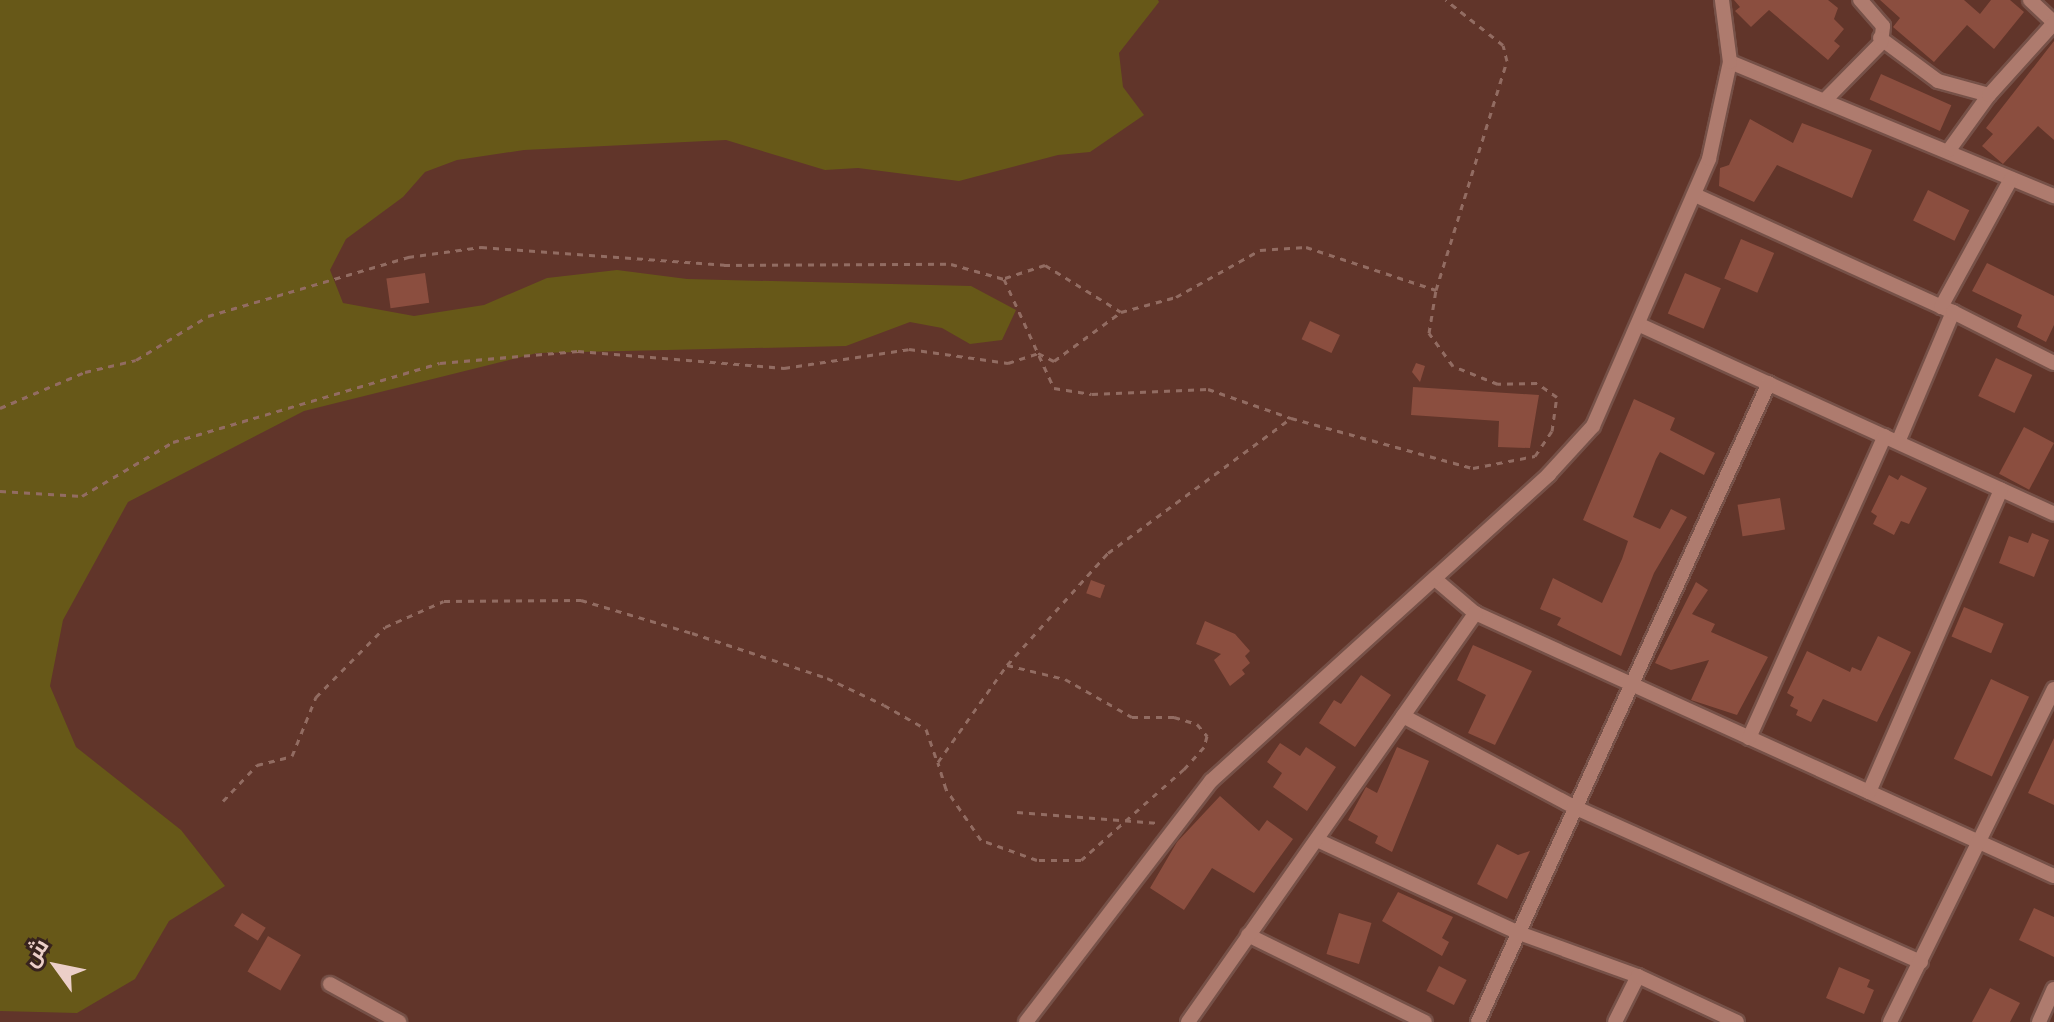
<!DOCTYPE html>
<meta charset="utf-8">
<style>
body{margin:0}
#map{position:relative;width:2054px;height:1022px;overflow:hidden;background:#61352a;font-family:Montserrat,Cairo,sans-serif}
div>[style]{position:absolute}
.green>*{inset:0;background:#675818}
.building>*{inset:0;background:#8b4e3f;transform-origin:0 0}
.path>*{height:3px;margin-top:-1.5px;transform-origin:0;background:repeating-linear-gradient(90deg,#926c62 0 6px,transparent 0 12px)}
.roads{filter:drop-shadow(2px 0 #765148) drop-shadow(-2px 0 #765148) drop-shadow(0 2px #765148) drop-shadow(0 -2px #765148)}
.minor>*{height:14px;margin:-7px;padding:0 7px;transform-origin:7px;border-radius:7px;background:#ae7b6e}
span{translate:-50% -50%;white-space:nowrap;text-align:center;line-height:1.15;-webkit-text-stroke:8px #38231e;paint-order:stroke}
.north{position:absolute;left:16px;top:926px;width:80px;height:80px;-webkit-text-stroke:6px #38231e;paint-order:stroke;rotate:303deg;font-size:22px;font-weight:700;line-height:32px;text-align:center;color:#eccfc8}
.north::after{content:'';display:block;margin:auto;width:28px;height:36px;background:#eccfc8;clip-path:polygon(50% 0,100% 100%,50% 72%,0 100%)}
</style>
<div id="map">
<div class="green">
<div style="clip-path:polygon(0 0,1158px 0,1159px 2px,1119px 53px,1123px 87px,1144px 115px,1090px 152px,1058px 155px,959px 181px,858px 168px,825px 170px,726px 140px,524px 150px,457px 160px,425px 172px,403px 197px,346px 239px,330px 270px,343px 303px,414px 316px,484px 305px,547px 278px,617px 270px,687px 279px,971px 286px,1016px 310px,1002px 340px,970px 344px,942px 328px,910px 322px,846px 346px,537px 353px,304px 411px,128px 502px,63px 620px,50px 686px,76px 747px,181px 830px,225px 886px,169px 921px,135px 979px,77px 1013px,0 1011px)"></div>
</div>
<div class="building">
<div style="clip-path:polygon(1734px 0,1828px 0,1838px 8px,1834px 19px,1844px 29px,1834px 41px,1840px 46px,1828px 60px,1769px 10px,1751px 27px,1735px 11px,1740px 7px)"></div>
<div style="clip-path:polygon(1880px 0,1964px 0,1980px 14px,1991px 0,2010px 0,2024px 12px,1994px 49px,1967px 25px,1934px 62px,1893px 27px,1900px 18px)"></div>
<div style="clip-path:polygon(2054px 41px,2054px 140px,2038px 126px,2003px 164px,1982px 146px,1993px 134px,1986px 128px)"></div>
<div style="left:1881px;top:74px;width:77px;height:28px;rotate:24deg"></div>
<div style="clip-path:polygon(1750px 119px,1793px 143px,1802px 123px,1872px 150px,1852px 198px,1777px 165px,1754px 202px,1719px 186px,1720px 168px,1729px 165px)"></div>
<div style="left:1928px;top:190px;width:46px;height:34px;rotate:26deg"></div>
<div style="left:1741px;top:239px;width:36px;height:43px;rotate:23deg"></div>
<div style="clip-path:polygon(1987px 263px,2054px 296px,2054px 325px,2046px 342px,2017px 327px,2022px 315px,1972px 291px)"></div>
<div style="left:425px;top:273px;width:30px;height:39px;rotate:82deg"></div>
<div style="left:1685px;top:273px;width:39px;height:44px;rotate:23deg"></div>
<div style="left:1310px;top:321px;width:33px;height:20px;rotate:25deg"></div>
<div style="left:1996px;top:358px;width:40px;height:42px;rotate:25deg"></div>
<div style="clip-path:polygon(1416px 363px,1425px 366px,1420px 382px,1412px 372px)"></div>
<div style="clip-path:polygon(1413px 387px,1539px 395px,1530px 448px,1498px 447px,1499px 421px,1411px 415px)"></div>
<div style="clip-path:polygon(1634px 399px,1675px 418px,1670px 430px,1715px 453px,1704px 475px,1660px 452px,1656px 459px,1633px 517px,1660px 529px,1671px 509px,1687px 517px,1654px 573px,1621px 656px,1557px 625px,1561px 618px,1540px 609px,1553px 578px,1602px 603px,1622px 559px,1628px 541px,1583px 520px)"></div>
<div style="left:2024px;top:427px;width:34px;height:53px;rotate:28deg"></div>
<div style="clip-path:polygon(1889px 475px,1898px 480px,1901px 475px,1927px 488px,1909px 524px,1901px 521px,1894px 535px,1873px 524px,1877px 516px,1871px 512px)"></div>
<div style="left:1780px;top:498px;width:32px;height:43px;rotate:81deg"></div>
<div style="clip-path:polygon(2032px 533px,2049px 540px,2034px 577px,1999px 563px,2009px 536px,2028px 543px)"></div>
<div style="left:1091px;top:580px;width:15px;height:14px;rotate:20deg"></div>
<div style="clip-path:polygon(1696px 582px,1708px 590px,1692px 614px,1715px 624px,1711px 632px,1768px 657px,1737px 715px,1691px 700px,1709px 660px,1671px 670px,1655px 663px)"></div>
<div style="left:1964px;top:607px;width:43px;height:32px;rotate:23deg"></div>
<div style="clip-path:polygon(1205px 621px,1235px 634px,1250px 651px,1245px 656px,1250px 663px,1242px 670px,1245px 674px,1230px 686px,1214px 660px,1221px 654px,1196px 644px)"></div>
<div style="clip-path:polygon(1878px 636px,1911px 652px,1877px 722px,1823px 699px,1811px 722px,1796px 715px,1798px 710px,1790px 706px,1794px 697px,1787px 693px,1807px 651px,1850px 672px,1852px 667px,1861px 671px)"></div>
<div style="clip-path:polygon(1473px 645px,1532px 671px,1495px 745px,1468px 733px,1486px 695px,1457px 680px)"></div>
<div style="clip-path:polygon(1361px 675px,1391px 695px,1355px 747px,1319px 723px,1334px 700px,1341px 704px)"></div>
<div style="left:1991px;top:679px;width:42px;height:88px;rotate:25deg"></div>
<div style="clip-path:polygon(2054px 738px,2054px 805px,2028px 793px)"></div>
<div style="clip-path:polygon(1280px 743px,1300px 756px,1306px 747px,1336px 767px,1307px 811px,1273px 787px,1282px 773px,1267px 762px)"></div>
<div style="clip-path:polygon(1397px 747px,1429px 761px,1392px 852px,1375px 843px,1378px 836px,1348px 820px,1366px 787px,1377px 793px)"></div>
<div style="clip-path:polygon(1220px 796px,1259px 831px,1267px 820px,1293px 839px,1254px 893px,1212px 868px,1184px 910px,1150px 888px,1177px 842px)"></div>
<div style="clip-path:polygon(1497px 844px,1518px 855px,1530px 851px,1507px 899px,1477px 884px)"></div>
<div style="clip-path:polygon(1398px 892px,1453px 917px,1442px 938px,1449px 942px,1442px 956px,1382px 921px)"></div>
<div style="clip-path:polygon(2034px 908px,2054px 917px,2054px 957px,2019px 940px)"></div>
<div style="left:242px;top:913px;width:28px;height:15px;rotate:32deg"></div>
<div style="left:1339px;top:913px;width:34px;height:43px;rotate:17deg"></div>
<div style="left:268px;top:936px;width:38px;height:41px;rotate:30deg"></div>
<div style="left:1439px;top:966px;width:31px;height:28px;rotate:27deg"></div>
<div style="clip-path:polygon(1839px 967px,1870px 980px,1867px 987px,1874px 990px,1864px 1014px,1826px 998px)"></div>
<div style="clip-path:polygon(1990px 988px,2020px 1003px,2010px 1022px,1972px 1022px)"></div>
</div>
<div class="path">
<div style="left:1005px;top:278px;width:42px;rotate:-18deg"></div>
<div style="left:1045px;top:265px;width:89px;rotate:31.7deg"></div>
<div style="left:0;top:408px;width:92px;rotate:-23deg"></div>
<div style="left:85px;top:372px;width:52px;rotate:-13.2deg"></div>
<div style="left:136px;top:360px;width:84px;rotate:-31.4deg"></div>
<div style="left:208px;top:316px;width:209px;rotate:-16.4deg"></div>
<div style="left:408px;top:257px;width:74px;rotate:-7.8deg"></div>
<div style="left:481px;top:247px;width:244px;rotate:4.2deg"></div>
<div style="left:724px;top:265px;width:227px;rotate:-0.3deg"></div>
<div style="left:951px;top:264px;width:55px;rotate:15.8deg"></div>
<div style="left:1004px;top:279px;width:120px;rotate:65.4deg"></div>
<div style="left:1054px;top:388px;width:38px;rotate:9deg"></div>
<div style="left:1092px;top:394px;width:116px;rotate:-2.5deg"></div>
<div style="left:1208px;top:389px;width:88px;rotate:19.3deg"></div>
<div style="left:0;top:491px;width:82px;rotate:3.5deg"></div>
<div style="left:82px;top:496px;width:106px;rotate:-30.7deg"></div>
<div style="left:173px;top:442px;width:278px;rotate:-16.5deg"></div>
<div style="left:440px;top:363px;width:139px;rotate:-5deg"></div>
<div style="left:578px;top:351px;width:207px;rotate:4.7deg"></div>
<div style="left:784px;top:368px;width:126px;rotate:-8.6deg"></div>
<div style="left:909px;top:349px;width:100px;rotate:8deg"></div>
<div style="left:1008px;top:363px;width:32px;rotate:-18deg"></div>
<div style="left:1038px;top:353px;width:18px;rotate:27deg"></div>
<div style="left:1054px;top:361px;width:83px;rotate:-36.2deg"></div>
<div style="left:1121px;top:312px;width:57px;rotate:-15.3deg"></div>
<div style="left:1176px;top:297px;width:96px;rotate:-29.2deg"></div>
<div style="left:1260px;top:250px;width:46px;rotate:-3.7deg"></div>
<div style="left:1306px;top:247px;width:137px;rotate:18.3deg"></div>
<div style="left:1007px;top:665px;width:60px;rotate:13.6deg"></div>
<div style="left:1065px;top:679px;width:77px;rotate:29.6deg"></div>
<div style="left:1132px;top:717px;width:42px"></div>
<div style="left:1174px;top:717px;width:24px;rotate:17deg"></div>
<div style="left:1197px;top:724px;width:16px;rotate:50deg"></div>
<div style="left:1207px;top:736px;width:11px;rotate:105deg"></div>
<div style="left:1204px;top:747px;width:30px;rotate:132deg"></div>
<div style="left:1184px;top:769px;width:137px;rotate:138.5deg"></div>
<div style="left:1081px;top:860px;width:44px;rotate:180deg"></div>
<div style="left:1037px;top:860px;width:59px;rotate:-160.3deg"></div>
<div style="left:981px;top:840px;width:62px;rotate:-124.5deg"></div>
<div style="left:946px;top:789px;width:28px;rotate:-107deg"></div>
<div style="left:938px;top:762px;width:119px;rotate:-54.6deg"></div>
<div style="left:1007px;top:665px;width:151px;rotate:-48deg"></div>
<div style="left:1108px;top:553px;width:227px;rotate:-36.4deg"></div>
<div style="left:1291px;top:418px;width:189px;rotate:15.4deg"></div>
<div style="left:1473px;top:468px;width:63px;rotate:-11deg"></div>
<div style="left:1535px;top:456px;width:30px;rotate:-56deg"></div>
<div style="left:1552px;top:431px;width:34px;rotate:-82deg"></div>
<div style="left:1557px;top:397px;width:24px;rotate:-145deg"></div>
<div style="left:1537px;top:383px;width:39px;rotate:179deg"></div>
<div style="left:1498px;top:384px;width:48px;rotate:-158.2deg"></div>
<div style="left:1453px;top:366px;width:41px;rotate:-126deg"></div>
<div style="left:1429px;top:333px;width:44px;rotate:-80.8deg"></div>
<div style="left:1436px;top:290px;width:240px;rotate:-72.8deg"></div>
<div style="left:1507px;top:61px;width:16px;rotate:-104deg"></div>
<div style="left:1503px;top:45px;width:73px;rotate:-141.7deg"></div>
<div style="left:223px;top:801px;width:50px;rotate:-46.6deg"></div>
<div style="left:257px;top:765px;width:36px;rotate:-14deg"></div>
<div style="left:292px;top:756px;width:64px;rotate:-67.9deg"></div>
<div style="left:316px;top:697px;width:98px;rotate:-45.4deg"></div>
<div style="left:385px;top:627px;width:64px;rotate:-23.8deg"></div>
<div style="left:444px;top:601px;width:137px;rotate:-0.4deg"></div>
<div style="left:581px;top:600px;width:116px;rotate:16.6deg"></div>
<div style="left:692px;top:633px;width:142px;rotate:18.4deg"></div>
<div style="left:827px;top:678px;width:63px;rotate:25.3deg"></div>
<div style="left:884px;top:705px;width:48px;rotate:29.7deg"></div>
<div style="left:926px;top:729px;width:34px;rotate:71deg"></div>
<div style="left:1017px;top:812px;width:142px;rotate:4.4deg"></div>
</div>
<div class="roads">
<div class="minor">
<div style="left:2030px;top:0;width:33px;rotate:43deg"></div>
<div style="left:1880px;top:38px;width:72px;rotate:36.6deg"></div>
<div style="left:1938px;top:81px;width:53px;rotate:15.4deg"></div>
<div style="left:1730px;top:62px;width:351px;rotate:22.5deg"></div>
<div style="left:1827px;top:98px;width:77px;rotate:-45.5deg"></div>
<div style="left:1881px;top:43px;width:17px;rotate:-83deg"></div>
<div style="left:1883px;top:26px;width:35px;rotate:-131deg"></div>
<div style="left:1949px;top:150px;width:68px;rotate:-54deg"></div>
<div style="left:1989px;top:95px;width:97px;rotate:-47.9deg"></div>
<div style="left:1695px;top:195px;width:283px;rotate:24.4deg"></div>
<div style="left:1953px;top:312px;width:141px;rotate:112.9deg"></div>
<div style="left:1941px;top:307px;width:146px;rotate:-61.3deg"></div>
<div style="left:1953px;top:312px;width:113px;rotate:26.8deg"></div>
<div style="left:1640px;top:325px;width:455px;rotate:24.5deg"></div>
<div style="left:1435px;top:579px;width:52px;rotate:40.4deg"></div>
<div style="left:1475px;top:613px;width:636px;rotate:24.43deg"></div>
<div style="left:1403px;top:716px;width:194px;rotate:28deg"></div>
<div style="left:1574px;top:807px;width:380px;rotate:24.1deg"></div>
<div style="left:1749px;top:738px;width:331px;rotate:-65.8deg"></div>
<div style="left:1869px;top:792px;width:330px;rotate:-66.4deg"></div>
<div style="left:1317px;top:840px;width:222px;rotate:24.7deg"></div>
<div style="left:1519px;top:933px;width:127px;rotate:19.9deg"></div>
<div style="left:1638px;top:976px;width:51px;rotate:116.6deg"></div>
<div style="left:1248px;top:935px;width:197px;rotate:26.2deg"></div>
<div style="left:1638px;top:976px;width:109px;rotate:24.9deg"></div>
<div style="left:330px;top:984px;width:79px;rotate:28.8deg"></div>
<div style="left:1026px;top:1022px;width:304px;rotate:-52.5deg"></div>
<div style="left:1211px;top:781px;width:457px;rotate:-42.2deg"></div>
<div style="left:1549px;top:474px;width:65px;rotate:-47.5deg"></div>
<div style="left:1593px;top:426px;width:291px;rotate:-66.5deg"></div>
<div style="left:1709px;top:159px;width:99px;rotate:-77.8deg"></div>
<div style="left:1730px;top:62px;width:63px;rotate:-97.4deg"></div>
<div style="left:1188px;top:1022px;width:500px;rotate:-54.9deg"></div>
<div style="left:1478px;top:1022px;width:702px;rotate:-65.52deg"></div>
<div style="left:1890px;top:1022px;width:371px;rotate:-63.8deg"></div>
<div style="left:2039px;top:1022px;width:36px;rotate:-66deg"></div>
</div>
</div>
<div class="north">ش</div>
</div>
